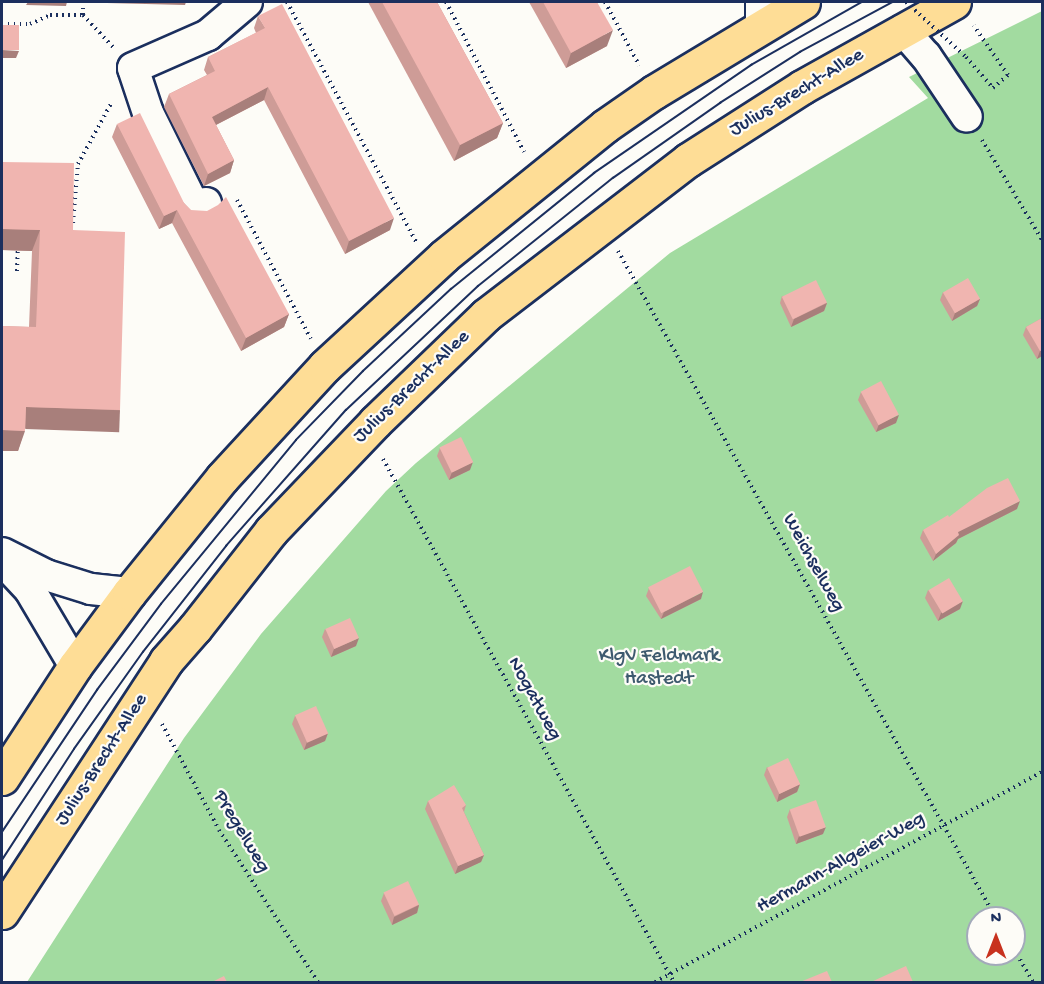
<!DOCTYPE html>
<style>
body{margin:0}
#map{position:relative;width:1044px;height:984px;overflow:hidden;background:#fdfcf7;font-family:"Gochi Hand",sans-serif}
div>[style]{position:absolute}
.green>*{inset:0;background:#a2dba0}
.path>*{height:4px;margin-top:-2px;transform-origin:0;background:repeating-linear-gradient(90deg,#1b2f5e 0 1.5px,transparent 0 6px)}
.roads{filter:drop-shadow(2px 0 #1b2f5e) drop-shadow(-2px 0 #1b2f5e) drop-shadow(0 2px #1b2f5e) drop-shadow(0 -2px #1b2f5e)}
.minor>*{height:30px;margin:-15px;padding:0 15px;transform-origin:15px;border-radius:15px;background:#fdfcf7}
.major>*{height:33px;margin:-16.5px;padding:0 16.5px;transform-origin:16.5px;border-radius:16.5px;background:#fedd96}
.tram>*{height:1.5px;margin:-0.75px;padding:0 0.75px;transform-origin:0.75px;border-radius:0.75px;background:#1b2f5e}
.path-bridge>*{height:4px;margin-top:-2px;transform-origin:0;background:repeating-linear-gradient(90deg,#1b2f5e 0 1.5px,transparent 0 6px)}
.wall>*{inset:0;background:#ce9c97}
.shaded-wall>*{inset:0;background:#a87f7b;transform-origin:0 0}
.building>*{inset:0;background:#f0b5b0;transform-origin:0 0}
span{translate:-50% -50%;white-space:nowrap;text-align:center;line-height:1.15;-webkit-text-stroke:4.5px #fdfcf7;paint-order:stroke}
.street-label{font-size:20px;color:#1b2f5e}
.park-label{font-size:20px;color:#3d5a6e}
.frame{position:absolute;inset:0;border:3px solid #1b2f5e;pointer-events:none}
.north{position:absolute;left:966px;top:906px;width:60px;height:60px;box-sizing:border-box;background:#fdfcf7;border:2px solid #a3aaba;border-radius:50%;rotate:0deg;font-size:16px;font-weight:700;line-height:24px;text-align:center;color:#1b2f5e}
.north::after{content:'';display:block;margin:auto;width:21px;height:27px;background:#c8321e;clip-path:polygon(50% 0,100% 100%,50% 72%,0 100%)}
</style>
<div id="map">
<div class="green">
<div style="clip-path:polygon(evenodd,1042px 11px,1042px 982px,27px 982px,184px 738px,261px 634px,386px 491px,416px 463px,670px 253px,928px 98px,909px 77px,1042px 11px,978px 918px,1014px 918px,1014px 954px,978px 954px,978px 918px)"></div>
</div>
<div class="path">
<div style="left:287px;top:2px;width:272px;rotate:61.7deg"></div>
<div style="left:446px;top:2px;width:169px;rotate:62.5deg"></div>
<div style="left:605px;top:2px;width:72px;rotate:61.6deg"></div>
<div style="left:83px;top:15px;width:13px;rotate:-90deg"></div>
<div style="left:2px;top:24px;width:28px"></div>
<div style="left:30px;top:24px;width:22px;rotate:-24deg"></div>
<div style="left:50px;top:15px;width:33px"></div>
<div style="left:83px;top:15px;width:45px;rotate:46.8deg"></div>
<div style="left:966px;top:57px;width:41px;rotate:48.9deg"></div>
<div style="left:993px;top:88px;width:20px;rotate:-41deg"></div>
<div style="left:1008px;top:75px;width:60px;rotate:-124.8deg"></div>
<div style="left:982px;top:140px;width:117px;rotate:59deg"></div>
<div style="left:237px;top:200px;width:157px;rotate:62deg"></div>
<div style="left:73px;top:223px;width:59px;rotate:-85.2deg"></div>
<div style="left:78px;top:164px;width:71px;rotate:-61.3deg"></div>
<div style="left:618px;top:251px;width:767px;rotate:60.46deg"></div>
<div style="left:17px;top:271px;width:23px;rotate:-88deg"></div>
<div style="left:383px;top:459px;width:599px;rotate:60.91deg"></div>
<div style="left:162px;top:724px;width:120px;rotate:61.7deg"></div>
<div style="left:219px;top:830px;width:181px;rotate:56.9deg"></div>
<div style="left:1014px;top:949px;width:38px;rotate:60deg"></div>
<div style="left:655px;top:982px;width:440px;rotate:-28.5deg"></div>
</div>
<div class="roads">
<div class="minor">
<div style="left:761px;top:25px;width:23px;rotate:-90deg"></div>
<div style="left:903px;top:30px;width:35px;rotate:49deg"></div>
<div style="left:926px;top:56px;width:73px;rotate:56.1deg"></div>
<div style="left:206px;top:203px;width:12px;rotate:156deg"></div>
<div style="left:195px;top:208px;width:106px;rotate:-116.3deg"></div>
<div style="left:148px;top:113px;width:47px;rotate:-108.4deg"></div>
<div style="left:133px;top:68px;width:82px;rotate:-23.7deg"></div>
<div style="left:208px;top:35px;width:51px;rotate:-40.2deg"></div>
<div style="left:2px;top:553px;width:49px;rotate:26.6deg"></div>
<div style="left:46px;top:575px;width:47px;rotate:17.3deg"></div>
<div style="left:91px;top:589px;width:38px;rotate:6deg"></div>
<div style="left:4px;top:562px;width:38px;rotate:47deg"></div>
<div style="left:30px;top:590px;width:88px;rotate:59.4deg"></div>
</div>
<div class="major">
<div style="left:2px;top:778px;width:134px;rotate:-56.9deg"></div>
<div style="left:75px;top:666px;width:91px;rotate:-53.5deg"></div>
<div style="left:129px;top:593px;width:148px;rotate:-51deg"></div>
<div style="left:222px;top:478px;width:152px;rotate:-47.4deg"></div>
<div style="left:325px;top:366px;width:162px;rotate:-42.7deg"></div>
<div style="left:444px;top:256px;width:207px;rotate:-38.9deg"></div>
<div style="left:605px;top:126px;width:60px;rotate:-34.8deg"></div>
<div style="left:654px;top:92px;width:174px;rotate:-31.1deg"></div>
<div style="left:2px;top:912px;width:300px;rotate:-56.8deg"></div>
<div style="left:166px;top:661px;width:44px;rotate:-48.7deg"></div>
<div style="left:195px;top:628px;width:123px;rotate:-51.9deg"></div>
<div style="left:271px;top:531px;width:151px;rotate:-46.3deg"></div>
<div style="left:375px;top:422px;width:154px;rotate:-43.9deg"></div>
<div style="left:486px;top:315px;width:255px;rotate:-37.5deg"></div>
<div style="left:688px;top:160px;width:135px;rotate:-32.6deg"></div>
<div style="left:802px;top:87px;width:174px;rotate:-29.2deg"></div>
</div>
</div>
<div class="tram">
<div style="left:2px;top:832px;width:171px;rotate:-56.2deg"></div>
<div style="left:97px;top:690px;width:107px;rotate:-53.3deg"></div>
<div style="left:161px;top:604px;width:212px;rotate:-50.5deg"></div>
<div style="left:296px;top:440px;width:96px;rotate:-45.8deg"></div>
<div style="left:363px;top:371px;width:120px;rotate:-43deg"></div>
<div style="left:451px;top:289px;width:184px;rotate:-39deg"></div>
<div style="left:594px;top:173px;width:191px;rotate:-34.5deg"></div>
<div style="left:751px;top:65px;width:128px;rotate:-29.6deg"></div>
<div style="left:2px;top:860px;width:132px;rotate:-57deg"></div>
<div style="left:74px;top:749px;width:119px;rotate:-54.6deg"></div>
<div style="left:143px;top:652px;width:135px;rotate:-51.9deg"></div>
<div style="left:226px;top:546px;width:181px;rotate:-48.6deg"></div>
<div style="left:346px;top:410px;width:181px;rotate:-43.2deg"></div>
<div style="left:478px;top:286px;width:173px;rotate:-38.7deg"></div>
<div style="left:613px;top:178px;width:131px;rotate:-35deg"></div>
<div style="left:720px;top:103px;width:95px;rotate:-32.5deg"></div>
<div style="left:800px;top:52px;width:106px;rotate:-28.3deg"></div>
</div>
<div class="path-bridge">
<div style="left:906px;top:2px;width:81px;rotate:42.5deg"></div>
</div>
<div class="wall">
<div style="clip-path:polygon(368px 2px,437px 2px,503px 123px,497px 138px,454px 161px)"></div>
<div style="clip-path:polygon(529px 2px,597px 2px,607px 46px,566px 68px)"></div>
<div style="clip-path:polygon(258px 16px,390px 230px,345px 254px,264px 100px,216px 125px,234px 160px,230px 173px,204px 186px,164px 107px,169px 94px,207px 75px,204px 70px,208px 57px,256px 33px,254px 28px)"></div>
<div style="clip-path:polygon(117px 124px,184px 203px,289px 314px,284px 327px,241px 351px,172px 223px,159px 229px,112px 137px)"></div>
<div style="clip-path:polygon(2px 162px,73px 230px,120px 410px,113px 431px,25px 428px,18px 451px,2px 451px,2px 326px,29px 327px,32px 251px,2px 250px)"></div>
<div style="clip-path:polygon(943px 292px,980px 299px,977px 306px,952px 321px,940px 300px)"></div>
<div style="clip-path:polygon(782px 296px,827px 303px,824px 311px,791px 327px,780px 303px)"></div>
<div style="clip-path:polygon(1042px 318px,1042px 356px,1037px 359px,1023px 335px,1026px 327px)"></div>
<div style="clip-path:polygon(861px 392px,896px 423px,876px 432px,858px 400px)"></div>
<div style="clip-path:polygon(440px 448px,470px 470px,449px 480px,437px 456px)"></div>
<div style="clip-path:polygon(1017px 509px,958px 539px,956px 543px,933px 561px,920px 538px,923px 530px)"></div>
<div style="clip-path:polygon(649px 588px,701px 599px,661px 619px,646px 596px)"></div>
<div style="clip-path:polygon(928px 590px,960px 609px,938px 621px,925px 598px)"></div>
<div style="clip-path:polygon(325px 629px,356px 646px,331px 657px,322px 637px)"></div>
<div style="clip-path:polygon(295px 716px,328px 733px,325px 741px,304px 750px,292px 724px)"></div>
<div style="clip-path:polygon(767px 767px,800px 784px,797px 792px,777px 802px,764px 775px)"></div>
<div style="clip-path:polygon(428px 801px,466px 805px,464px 812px,484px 855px,481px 862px,455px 874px,425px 809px)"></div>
<div style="clip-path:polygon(790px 809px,823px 834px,796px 844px,787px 817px)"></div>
<div style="clip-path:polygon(384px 893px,419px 905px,417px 913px,392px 925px,381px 901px)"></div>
</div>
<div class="shaded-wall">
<div style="clip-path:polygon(28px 2px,186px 2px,185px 5px,67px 2px,66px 6px,26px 5px)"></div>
<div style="clip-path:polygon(613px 30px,607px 46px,566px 68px,571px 53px)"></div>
<div style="clip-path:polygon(2px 50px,19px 51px,16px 58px,2px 58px)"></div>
<div style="clip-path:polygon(268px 87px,264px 100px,208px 129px,212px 117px)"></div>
<div style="clip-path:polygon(503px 123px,497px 138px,454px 161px,460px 145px)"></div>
<div style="clip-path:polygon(234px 160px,230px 173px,204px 186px,208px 174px)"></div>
<div style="clip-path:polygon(177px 210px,172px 223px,159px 229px,164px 216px)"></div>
<div style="clip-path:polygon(394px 218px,390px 230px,345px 254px,349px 241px)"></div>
<div style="clip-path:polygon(2px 229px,40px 230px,32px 251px,2px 250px)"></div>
<div style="clip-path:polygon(980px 299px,977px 306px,952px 321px,955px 313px)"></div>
<div style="clip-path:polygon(827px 303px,824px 311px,791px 327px,794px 319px)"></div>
<div style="clip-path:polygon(289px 314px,284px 327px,241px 351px,246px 338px)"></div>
<div style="clip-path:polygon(1042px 350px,1042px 356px,1037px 359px,1040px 351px)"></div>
<div style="left:26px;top:407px;width:94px;height:22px;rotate:2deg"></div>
<div style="clip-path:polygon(899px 415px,896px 423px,876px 432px,879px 424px)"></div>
<div style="clip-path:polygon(2px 430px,25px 431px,18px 451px,2px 451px)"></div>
<div style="clip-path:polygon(473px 462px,470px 470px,449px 480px,452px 472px)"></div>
<div style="clip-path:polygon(1020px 501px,1017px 509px,958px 539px,956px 543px,933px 561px,936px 554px,958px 532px)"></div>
<div style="clip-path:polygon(703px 592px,701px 599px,661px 619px,664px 612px)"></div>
<div style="clip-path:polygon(963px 601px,960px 609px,938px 621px,941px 613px)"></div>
<div style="clip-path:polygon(359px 638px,356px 646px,331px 657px,334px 649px)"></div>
<div style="clip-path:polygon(328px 733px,325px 741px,304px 750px,307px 742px)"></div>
<div style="clip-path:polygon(800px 784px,797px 792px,777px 802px,779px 794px)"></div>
<div style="clip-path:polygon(826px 827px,823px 834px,796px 844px,799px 836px)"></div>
<div style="clip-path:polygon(484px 855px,481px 862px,455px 874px,458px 866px)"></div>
<div style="clip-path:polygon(419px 905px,417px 913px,392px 925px,394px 917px)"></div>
</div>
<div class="building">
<div style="clip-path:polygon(382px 2px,437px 2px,503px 123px,460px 145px)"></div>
<div style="clip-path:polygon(543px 2px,597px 2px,613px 30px,571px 53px)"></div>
<div style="clip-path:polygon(282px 4px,394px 218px,349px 241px,268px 87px,212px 117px,234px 160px,208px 174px,169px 94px,215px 71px,208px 57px,265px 28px,258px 16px)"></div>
<div style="left:2px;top:25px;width:17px;height:25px"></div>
<div style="clip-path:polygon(140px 113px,184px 203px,191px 210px,207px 211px,218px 205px,226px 197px,289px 314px,246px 338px,177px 210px,164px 216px,117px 124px)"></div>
<div style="clip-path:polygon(2px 162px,74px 163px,73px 230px,125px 232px,120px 410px,26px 407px,25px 431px,2px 430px,2px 326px,36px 327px,40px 230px,2px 229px)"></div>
<div style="left:968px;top:278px;width:24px;height:29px;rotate:60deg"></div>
<div style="left:816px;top:280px;width:25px;height:38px;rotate:64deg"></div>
<div style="clip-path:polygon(1042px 318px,1042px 350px,1040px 351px,1026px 327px)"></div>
<div style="left:881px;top:381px;width:38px;height:23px;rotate:62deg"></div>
<div style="left:461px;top:437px;width:28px;height:24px;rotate:64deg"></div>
<div style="clip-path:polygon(1008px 478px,1020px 501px,958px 532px,959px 535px,936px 554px,923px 530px,948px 515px,949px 517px,987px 488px)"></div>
<div style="left:690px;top:566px;width:29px;height:47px;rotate:63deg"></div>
<div style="left:949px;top:578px;width:27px;height:24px;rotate:59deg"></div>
<div style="left:350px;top:618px;width:22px;height:27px;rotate:66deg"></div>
<div style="left:316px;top:706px;width:30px;height:23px;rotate:66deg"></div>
<div style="left:788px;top:758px;width:29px;height:23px;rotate:65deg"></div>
<div style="clip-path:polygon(454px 785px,466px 805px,462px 808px,484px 855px,458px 866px,428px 801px)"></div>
<div style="left:816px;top:800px;width:29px;height:28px;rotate:70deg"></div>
<div style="left:408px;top:881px;width:26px;height:27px;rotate:65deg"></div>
<div style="clip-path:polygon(906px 966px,913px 982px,871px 982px)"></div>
<div style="clip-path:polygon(827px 971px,832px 982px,800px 982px)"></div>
<div style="clip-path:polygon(224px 976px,227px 982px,212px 982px)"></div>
</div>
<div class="street-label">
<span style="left:797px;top:93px;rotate:-31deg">Julius-Brecht-Allee</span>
<span style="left:412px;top:387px;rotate:-44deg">Julius-Brecht-Allee</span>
<span style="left:813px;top:563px;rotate:61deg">Weichselweg</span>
<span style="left:534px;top:699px;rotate:61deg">Nogatweg</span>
<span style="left:102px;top:760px;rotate:-57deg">Julius-Brecht-Allee</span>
<span style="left:241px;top:832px;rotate:59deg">Pregelweg</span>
<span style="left:841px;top:863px;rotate:-29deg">Hermann-Allgeier-Weg</span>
</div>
<div class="park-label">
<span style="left:659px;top:668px">KlgV Feldmark<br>Hastedt</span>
</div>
<div class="frame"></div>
<div class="north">N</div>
</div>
